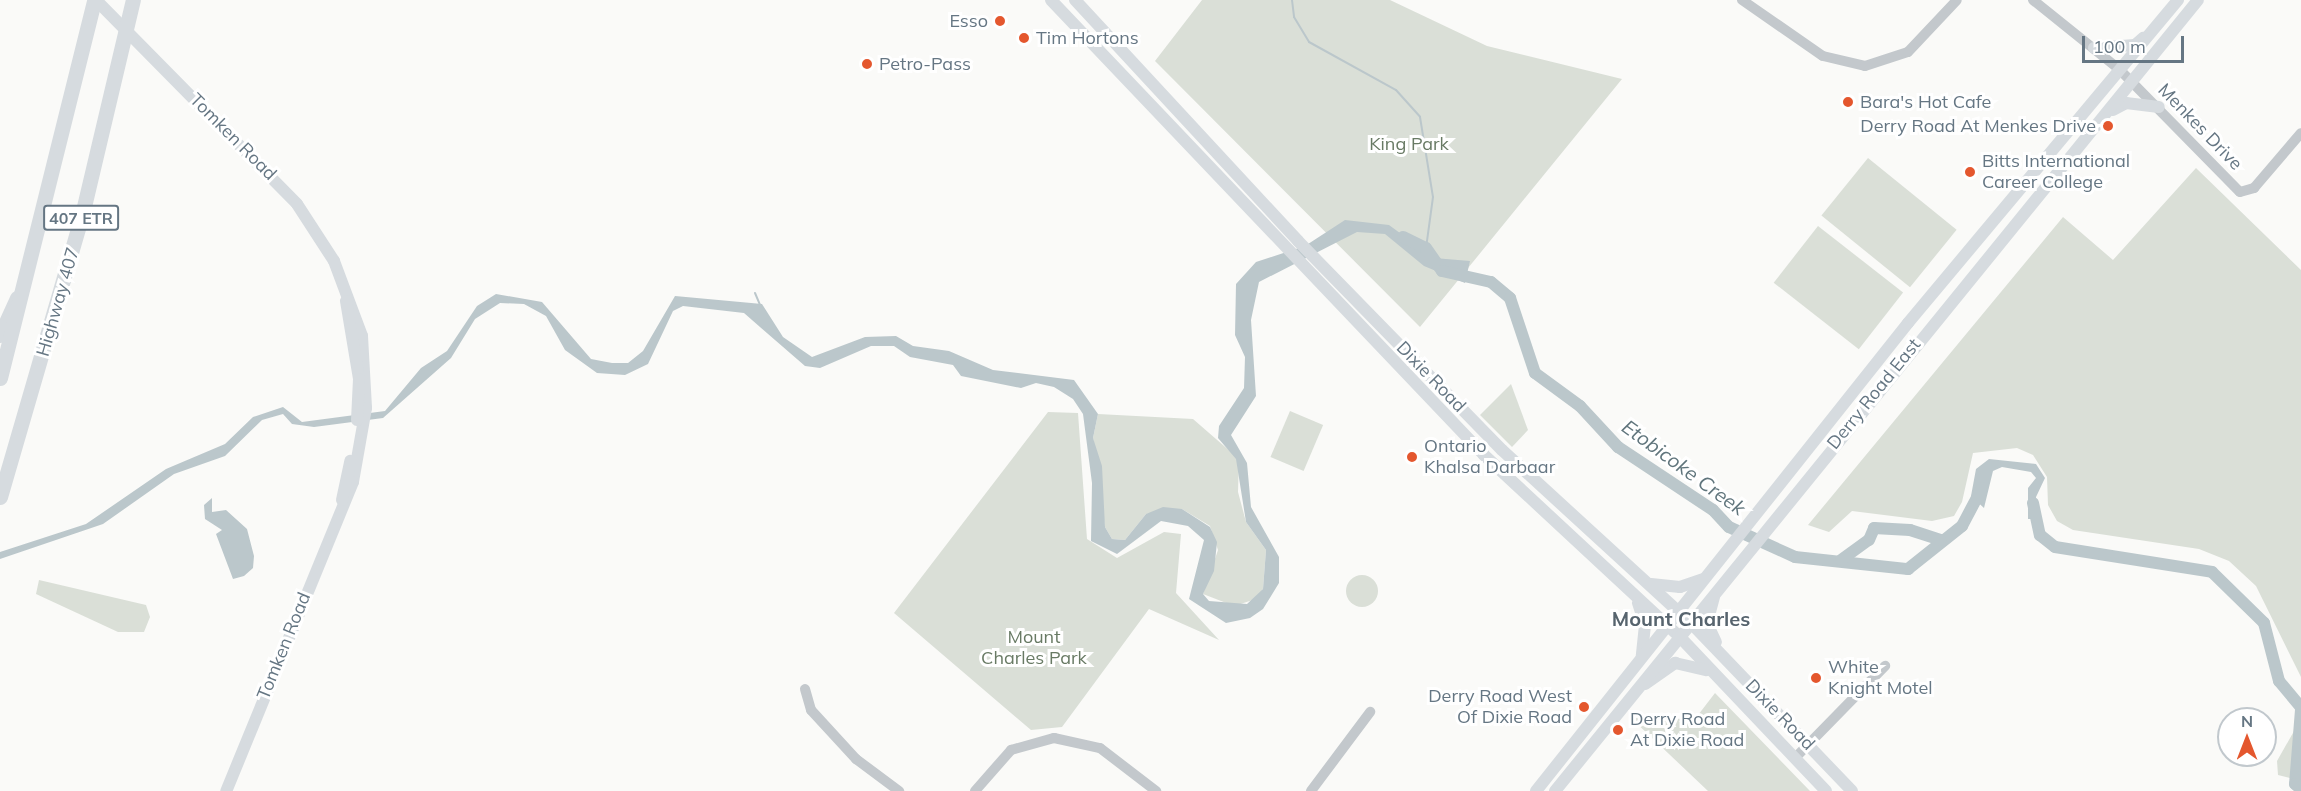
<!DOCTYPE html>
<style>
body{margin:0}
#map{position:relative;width:2301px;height:791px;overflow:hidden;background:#fafaf8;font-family:Mulish,sans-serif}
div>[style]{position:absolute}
.green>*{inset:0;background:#dadfd7;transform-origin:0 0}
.round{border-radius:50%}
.water>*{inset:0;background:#bbc7cb}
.stream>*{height:2px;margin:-1px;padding:0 1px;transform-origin:1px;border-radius:1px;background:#bbc7cb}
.river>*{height:12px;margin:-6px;padding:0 6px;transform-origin:6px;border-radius:6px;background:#bbc7cb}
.minor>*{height:10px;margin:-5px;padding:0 5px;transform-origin:5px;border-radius:5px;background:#c3c8cc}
.major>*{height:12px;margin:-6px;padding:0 6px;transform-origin:6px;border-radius:6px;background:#d6dbdf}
.highway>*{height:15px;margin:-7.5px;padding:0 7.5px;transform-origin:7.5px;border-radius:7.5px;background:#d6dbdf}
.dots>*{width:16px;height:16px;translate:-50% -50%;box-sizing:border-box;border:3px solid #fff;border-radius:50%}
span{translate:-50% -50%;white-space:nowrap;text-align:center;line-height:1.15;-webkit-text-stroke:6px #fff;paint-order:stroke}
.shield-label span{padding:2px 4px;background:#fff;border:2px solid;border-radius:4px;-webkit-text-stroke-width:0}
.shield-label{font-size:16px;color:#657683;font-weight:700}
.poi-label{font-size:18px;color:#657683}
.right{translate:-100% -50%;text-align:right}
.left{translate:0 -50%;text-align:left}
.street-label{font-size:18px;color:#657683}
.park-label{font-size:18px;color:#687a64}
.water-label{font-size:20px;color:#60757c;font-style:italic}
.neighbourhood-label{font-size:20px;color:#57646e;font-weight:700}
.north{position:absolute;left:2217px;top:707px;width:60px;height:60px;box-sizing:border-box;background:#fff;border:2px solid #c1c8cd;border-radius:50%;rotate:0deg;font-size:16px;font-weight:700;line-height:24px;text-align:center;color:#657683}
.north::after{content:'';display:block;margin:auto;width:21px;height:27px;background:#e4572e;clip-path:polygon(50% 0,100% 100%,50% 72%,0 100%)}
.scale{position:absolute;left:2082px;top:36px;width:102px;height:27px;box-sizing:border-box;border:3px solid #657683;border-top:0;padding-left:8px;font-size:18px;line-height:21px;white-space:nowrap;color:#657683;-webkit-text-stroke:4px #fff;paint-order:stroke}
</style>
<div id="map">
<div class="green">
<div style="clip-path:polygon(1202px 0,1390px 0,1487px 46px,1622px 79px,1420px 327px,1155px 61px)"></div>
<div style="left:1868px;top:158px;width:114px;height:74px;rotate:39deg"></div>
<div style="clip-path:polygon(2196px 168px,2301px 270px,2301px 677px,2256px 586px,2229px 561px,2199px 549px,2073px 530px,2057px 521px,2048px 505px,2047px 477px,2033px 455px,2017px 448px,1973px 453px,1962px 502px,1954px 516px,1932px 521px,1852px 511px,1829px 532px,1808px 525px,2063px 217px,2113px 260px)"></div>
<div style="left:1818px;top:226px;width:108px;height:72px;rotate:38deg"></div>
<div style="clip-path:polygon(1511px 384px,1528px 430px,1512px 447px,1480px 415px)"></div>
<div style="left:1290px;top:411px;width:36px;height:50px;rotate:23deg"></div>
<div style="clip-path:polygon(1048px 412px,1078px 413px,1087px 539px,1117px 558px,1164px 532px,1181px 534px,1176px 593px,1219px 640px,1149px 609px,1062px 727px,1031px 730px,894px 613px)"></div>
<div style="clip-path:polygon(1098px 414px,1193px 419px,1239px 459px,1238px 492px,1246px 522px,1266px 550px,1263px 589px,1256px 599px,1234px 606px,1203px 594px,1218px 550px,1210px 526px,1182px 509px,1146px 514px,1125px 540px,1112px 539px,1105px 527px,1093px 438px)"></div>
<div class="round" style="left:1346px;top:575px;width:32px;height:32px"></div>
<div style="clip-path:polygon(39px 580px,146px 605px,150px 617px,144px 632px,118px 632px,36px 594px)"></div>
<div style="clip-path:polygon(1715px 693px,1810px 791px,1708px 791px,1631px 718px,1695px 719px)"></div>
<div style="clip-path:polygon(2301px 699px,2301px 780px,2298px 780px,2278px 775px,2277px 761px,2298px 724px)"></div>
</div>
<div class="water">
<div style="clip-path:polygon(1345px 220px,1389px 225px,1434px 258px,1470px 261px,1465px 283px,1424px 266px,1385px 234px,1357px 232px,1259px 282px,1251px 320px,1256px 396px,1231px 435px,1247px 463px,1251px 507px,1279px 557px,1279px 583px,1263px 609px,1250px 618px,1226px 623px,1189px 599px,1204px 540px,1188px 526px,1161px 521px,1117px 554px,1091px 541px,1092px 483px,1083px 414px,1073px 399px,1054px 387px,1036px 383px,1021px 388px,961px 376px,953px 365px,910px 357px,894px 346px,871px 346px,820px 368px,805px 366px,744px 313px,683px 306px,673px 311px,648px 364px,625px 375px,597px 373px,565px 350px,546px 316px,524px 304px,500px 303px,475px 319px,451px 358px,383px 418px,314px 427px,292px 424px,283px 414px,262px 420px,225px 456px,174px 474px,103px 524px,0 559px,0 552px,86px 524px,166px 469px,225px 444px,253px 417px,283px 407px,302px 422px,385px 411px,421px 368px,447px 351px,477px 306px,496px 294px,542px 302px,591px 359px,612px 363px,628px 363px,643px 351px,675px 296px,762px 304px,783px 337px,812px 357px,865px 337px,896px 336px,913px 346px,949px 351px,993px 370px,1074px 380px,1098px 414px,1093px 438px,1102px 466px,1105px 527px,1112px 539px,1125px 540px,1146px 514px,1163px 507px,1182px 509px,1210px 527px,1217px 542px,1214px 571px,1203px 594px,1209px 601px,1247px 604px,1263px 589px,1266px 550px,1246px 522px,1236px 459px,1218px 438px,1219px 426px,1244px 388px,1245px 357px,1235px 335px,1236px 284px,1256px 262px,1305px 246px)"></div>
<div style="clip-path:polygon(1989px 459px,2036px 464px,2045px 478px,2036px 497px,2037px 519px,2028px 519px,2028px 488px,2036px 478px,2031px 472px,2002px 467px,1993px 471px,1984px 508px,1971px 496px,1976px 469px)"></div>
<div style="clip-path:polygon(212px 498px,212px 512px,226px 510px,247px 529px,254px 556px,253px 568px,244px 576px,233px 579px,216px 534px,222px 530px,205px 519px,204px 505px)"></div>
</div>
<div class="stream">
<div style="left:1292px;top:0;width:17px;rotate:83deg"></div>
<div style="left:1294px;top:17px;width:29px;rotate:59deg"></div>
<div style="left:1309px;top:42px;width:99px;rotate:28.9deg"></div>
<div style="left:1396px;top:90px;width:36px;rotate:48deg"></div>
<div style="left:1420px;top:117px;width:81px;rotate:80.8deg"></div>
<div style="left:1433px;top:197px;width:51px;rotate:97.8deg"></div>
<div style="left:755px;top:293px;width:15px;rotate:67deg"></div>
</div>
<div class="river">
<div style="left:1403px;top:237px;width:25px;rotate:26deg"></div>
<div style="left:1426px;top:248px;width:28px;rotate:55deg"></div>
<div style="left:1442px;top:271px;width:50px;rotate:12.7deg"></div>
<div style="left:1491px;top:282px;width:25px;rotate:40deg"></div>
<div style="left:1510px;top:298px;width:79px;rotate:71.6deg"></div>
<div style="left:1535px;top:373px;width:56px;rotate:36.3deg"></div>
<div style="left:1580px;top:406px;width:56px;rotate:47.2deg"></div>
<div style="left:1618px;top:447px;width:114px;rotate:33.6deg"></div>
<div style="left:1713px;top:510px;width:23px;rotate:47deg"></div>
<div style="left:1729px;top:527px;width:72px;rotate:24.4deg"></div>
<div style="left:1795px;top:557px;width:114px;rotate:6.1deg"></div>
<div style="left:1908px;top:569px;width:69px;rotate:-38.5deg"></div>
<div style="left:1962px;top:526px;width:43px;rotate:-62.2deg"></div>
<div style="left:2033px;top:503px;width:33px;rotate:78deg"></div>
<div style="left:2040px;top:535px;width:19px;rotate:39deg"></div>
<div style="left:2055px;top:547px;width:159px;rotate:9deg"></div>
<div style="left:2212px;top:572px;width:73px;rotate:44.4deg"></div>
<div style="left:2264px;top:623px;width:60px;rotate:75.5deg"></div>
<div style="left:2279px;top:681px;width:34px;rotate:50deg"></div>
<div style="left:1841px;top:560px;width:34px;rotate:-36deg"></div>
<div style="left:1869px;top:540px;width:13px;rotate:-67deg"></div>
<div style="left:1874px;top:528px;width:36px;rotate:3deg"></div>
<div style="left:1910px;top:530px;width:32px;rotate:18deg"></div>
<div style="left:2301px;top:710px;width:74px;rotate:94.6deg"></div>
<div style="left:2295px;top:784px;width:8px;rotate:40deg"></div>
</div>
<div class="minor">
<div style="left:1742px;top:0;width:98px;rotate:34.7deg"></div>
<div style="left:1823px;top:56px;width:43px;rotate:13.4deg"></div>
<div style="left:1865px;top:66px;width:45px;rotate:-18deg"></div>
<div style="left:1908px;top:52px;width:71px;rotate:-46.7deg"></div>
<div style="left:2033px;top:0;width:112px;rotate:38.8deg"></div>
<div style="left:2120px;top:70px;width:171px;rotate:45.5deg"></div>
<div style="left:2240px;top:192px;width:15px;rotate:-16deg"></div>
<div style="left:2254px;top:188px;width:72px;rotate:-49.5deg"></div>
<div style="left:805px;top:689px;width:22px;rotate:74deg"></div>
<div style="left:811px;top:710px;width:67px;rotate:47.4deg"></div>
<div style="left:856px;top:759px;width:54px;rotate:36.7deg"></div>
<div style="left:1795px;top:758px;width:129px;rotate:-45.6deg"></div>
<div style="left:975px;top:791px;width:55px;rotate:-48.7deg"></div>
<div style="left:1011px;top:750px;width:45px;rotate:-15.6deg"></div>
<div style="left:1054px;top:738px;width:47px;rotate:12.3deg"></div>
<div style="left:1100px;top:748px;width:71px;rotate:37.5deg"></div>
<div style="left:1311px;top:791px;width:99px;rotate:-53.2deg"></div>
</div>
<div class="major">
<div style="left:96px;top:0;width:286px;rotate:45.4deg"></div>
<div style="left:297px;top:204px;width:68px;rotate:57deg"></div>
<div style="left:334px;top:261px;width:80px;rotate:69.5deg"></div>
<div style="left:362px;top:336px;width:72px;rotate:86.8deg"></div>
<div style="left:366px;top:408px;width:75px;rotate:100deg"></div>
<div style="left:353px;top:482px;width:334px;rotate:112.3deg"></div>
<div style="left:1051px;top:0;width:628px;rotate:46.42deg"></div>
<div style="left:1484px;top:455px;width:265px;rotate:42.9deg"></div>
<div style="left:1678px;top:635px;width:215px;rotate:46.5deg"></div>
<div style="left:1075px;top:0;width:328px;rotate:47.2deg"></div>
<div style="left:1298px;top:241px;width:292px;rotate:45.7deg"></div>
<div style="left:1502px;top:450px;width:255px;rotate:42.5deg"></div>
<div style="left:1690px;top:622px;width:234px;rotate:46.2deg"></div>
<div style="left:2094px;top:48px;width:41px;rotate:-4.2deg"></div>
<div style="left:2135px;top:45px;width:11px;rotate:-41deg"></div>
<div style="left:2113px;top:110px;width:15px;rotate:-28deg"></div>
<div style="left:2126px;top:103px;width:33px;rotate:7deg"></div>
<div style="left:346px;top:301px;width:79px;rotate:80.5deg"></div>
<div style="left:359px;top:379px;width:41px;rotate:92.8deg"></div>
<div style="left:342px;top:500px;width:40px;rotate:-78deg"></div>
<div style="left:1651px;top:584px;width:29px;rotate:6deg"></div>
<div style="left:1680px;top:587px;width:24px;rotate:-19deg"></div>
<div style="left:1714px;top:597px;width:27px;rotate:105deg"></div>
<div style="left:1707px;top:623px;width:21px;rotate:65deg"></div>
<div style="left:1638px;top:603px;width:23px;rotate:72deg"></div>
<div style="left:1645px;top:625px;width:31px;rotate:96deg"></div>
<div style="left:1645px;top:684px;width:37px;rotate:-35deg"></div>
<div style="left:1675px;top:663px;width:32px;rotate:13deg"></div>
<div style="left:1536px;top:791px;width:598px;rotate:-51.52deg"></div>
<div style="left:1908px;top:323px;width:421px;rotate:-50.1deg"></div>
<div style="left:1555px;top:791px;width:1019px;rotate:-50.89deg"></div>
</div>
<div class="highway">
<div style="left:0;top:335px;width:41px;rotate:-65.3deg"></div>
<div style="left:0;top:378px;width:390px;rotate:-76deg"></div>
<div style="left:0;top:497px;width:294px;rotate:-73.8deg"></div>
<div style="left:82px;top:215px;width:221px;rotate:-76.7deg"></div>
</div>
<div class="dots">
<div style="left:1000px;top:21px;background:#e4572e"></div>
<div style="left:1024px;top:38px;background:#e4572e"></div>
<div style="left:867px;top:64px;background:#e4572e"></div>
<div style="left:1848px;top:102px;background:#e4572e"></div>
<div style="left:2108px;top:126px;background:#e4572e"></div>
<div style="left:1970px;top:172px;background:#e4572e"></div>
<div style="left:1412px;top:457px;background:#e4572e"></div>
<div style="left:1816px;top:678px;background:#e4572e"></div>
<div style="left:1584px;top:707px;background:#e4572e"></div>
<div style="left:1618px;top:730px;background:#e4572e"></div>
</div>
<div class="shield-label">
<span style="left:81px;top:218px">407 ETR</span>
</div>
<div class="poi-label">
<span class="right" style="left:988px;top:21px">Esso</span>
<span class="left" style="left:1036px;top:38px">Tim Hortons</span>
<span class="left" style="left:879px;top:64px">Petro-Pass</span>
<span class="left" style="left:1860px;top:102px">Bara's Hot Cafe</span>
<span class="right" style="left:2096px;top:126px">Derry Road At Menkes Drive</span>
<span class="left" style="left:1982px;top:172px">Bitts International<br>Career College</span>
<span class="left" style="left:1424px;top:457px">Ontario<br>Khalsa Darbaar</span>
<span class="left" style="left:1828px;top:678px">White<br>Knight Motel</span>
<span class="right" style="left:1572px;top:707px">Derry Road West<br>Of Dixie Road</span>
<span class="left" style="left:1630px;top:730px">Derry Road<br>At Dixie Road</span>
</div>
<div class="street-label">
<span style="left:2200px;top:127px;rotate:46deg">Menkes Drive</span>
<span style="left:233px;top:137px;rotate:45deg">Tomken Road</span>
<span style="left:58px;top:302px;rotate:-74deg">Highway 407</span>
<span style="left:1431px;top:377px;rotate:46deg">Dixie Road</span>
<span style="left:1874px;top:394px;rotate:-51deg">Derry Road East</span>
<span style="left:284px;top:646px;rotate:-68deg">Tomken Road</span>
<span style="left:1780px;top:715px;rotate:46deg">Dixie Road</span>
</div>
<div class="park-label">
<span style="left:1409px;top:144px">King Park</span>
<span style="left:1034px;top:648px">Mount<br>Charles Park</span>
</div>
<div class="water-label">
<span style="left:1684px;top:467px;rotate:36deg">Etobicoke Creek</span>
</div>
<div class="neighbourhood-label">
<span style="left:1681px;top:618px">Mount Charles</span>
</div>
<div class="north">N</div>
<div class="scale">100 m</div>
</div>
